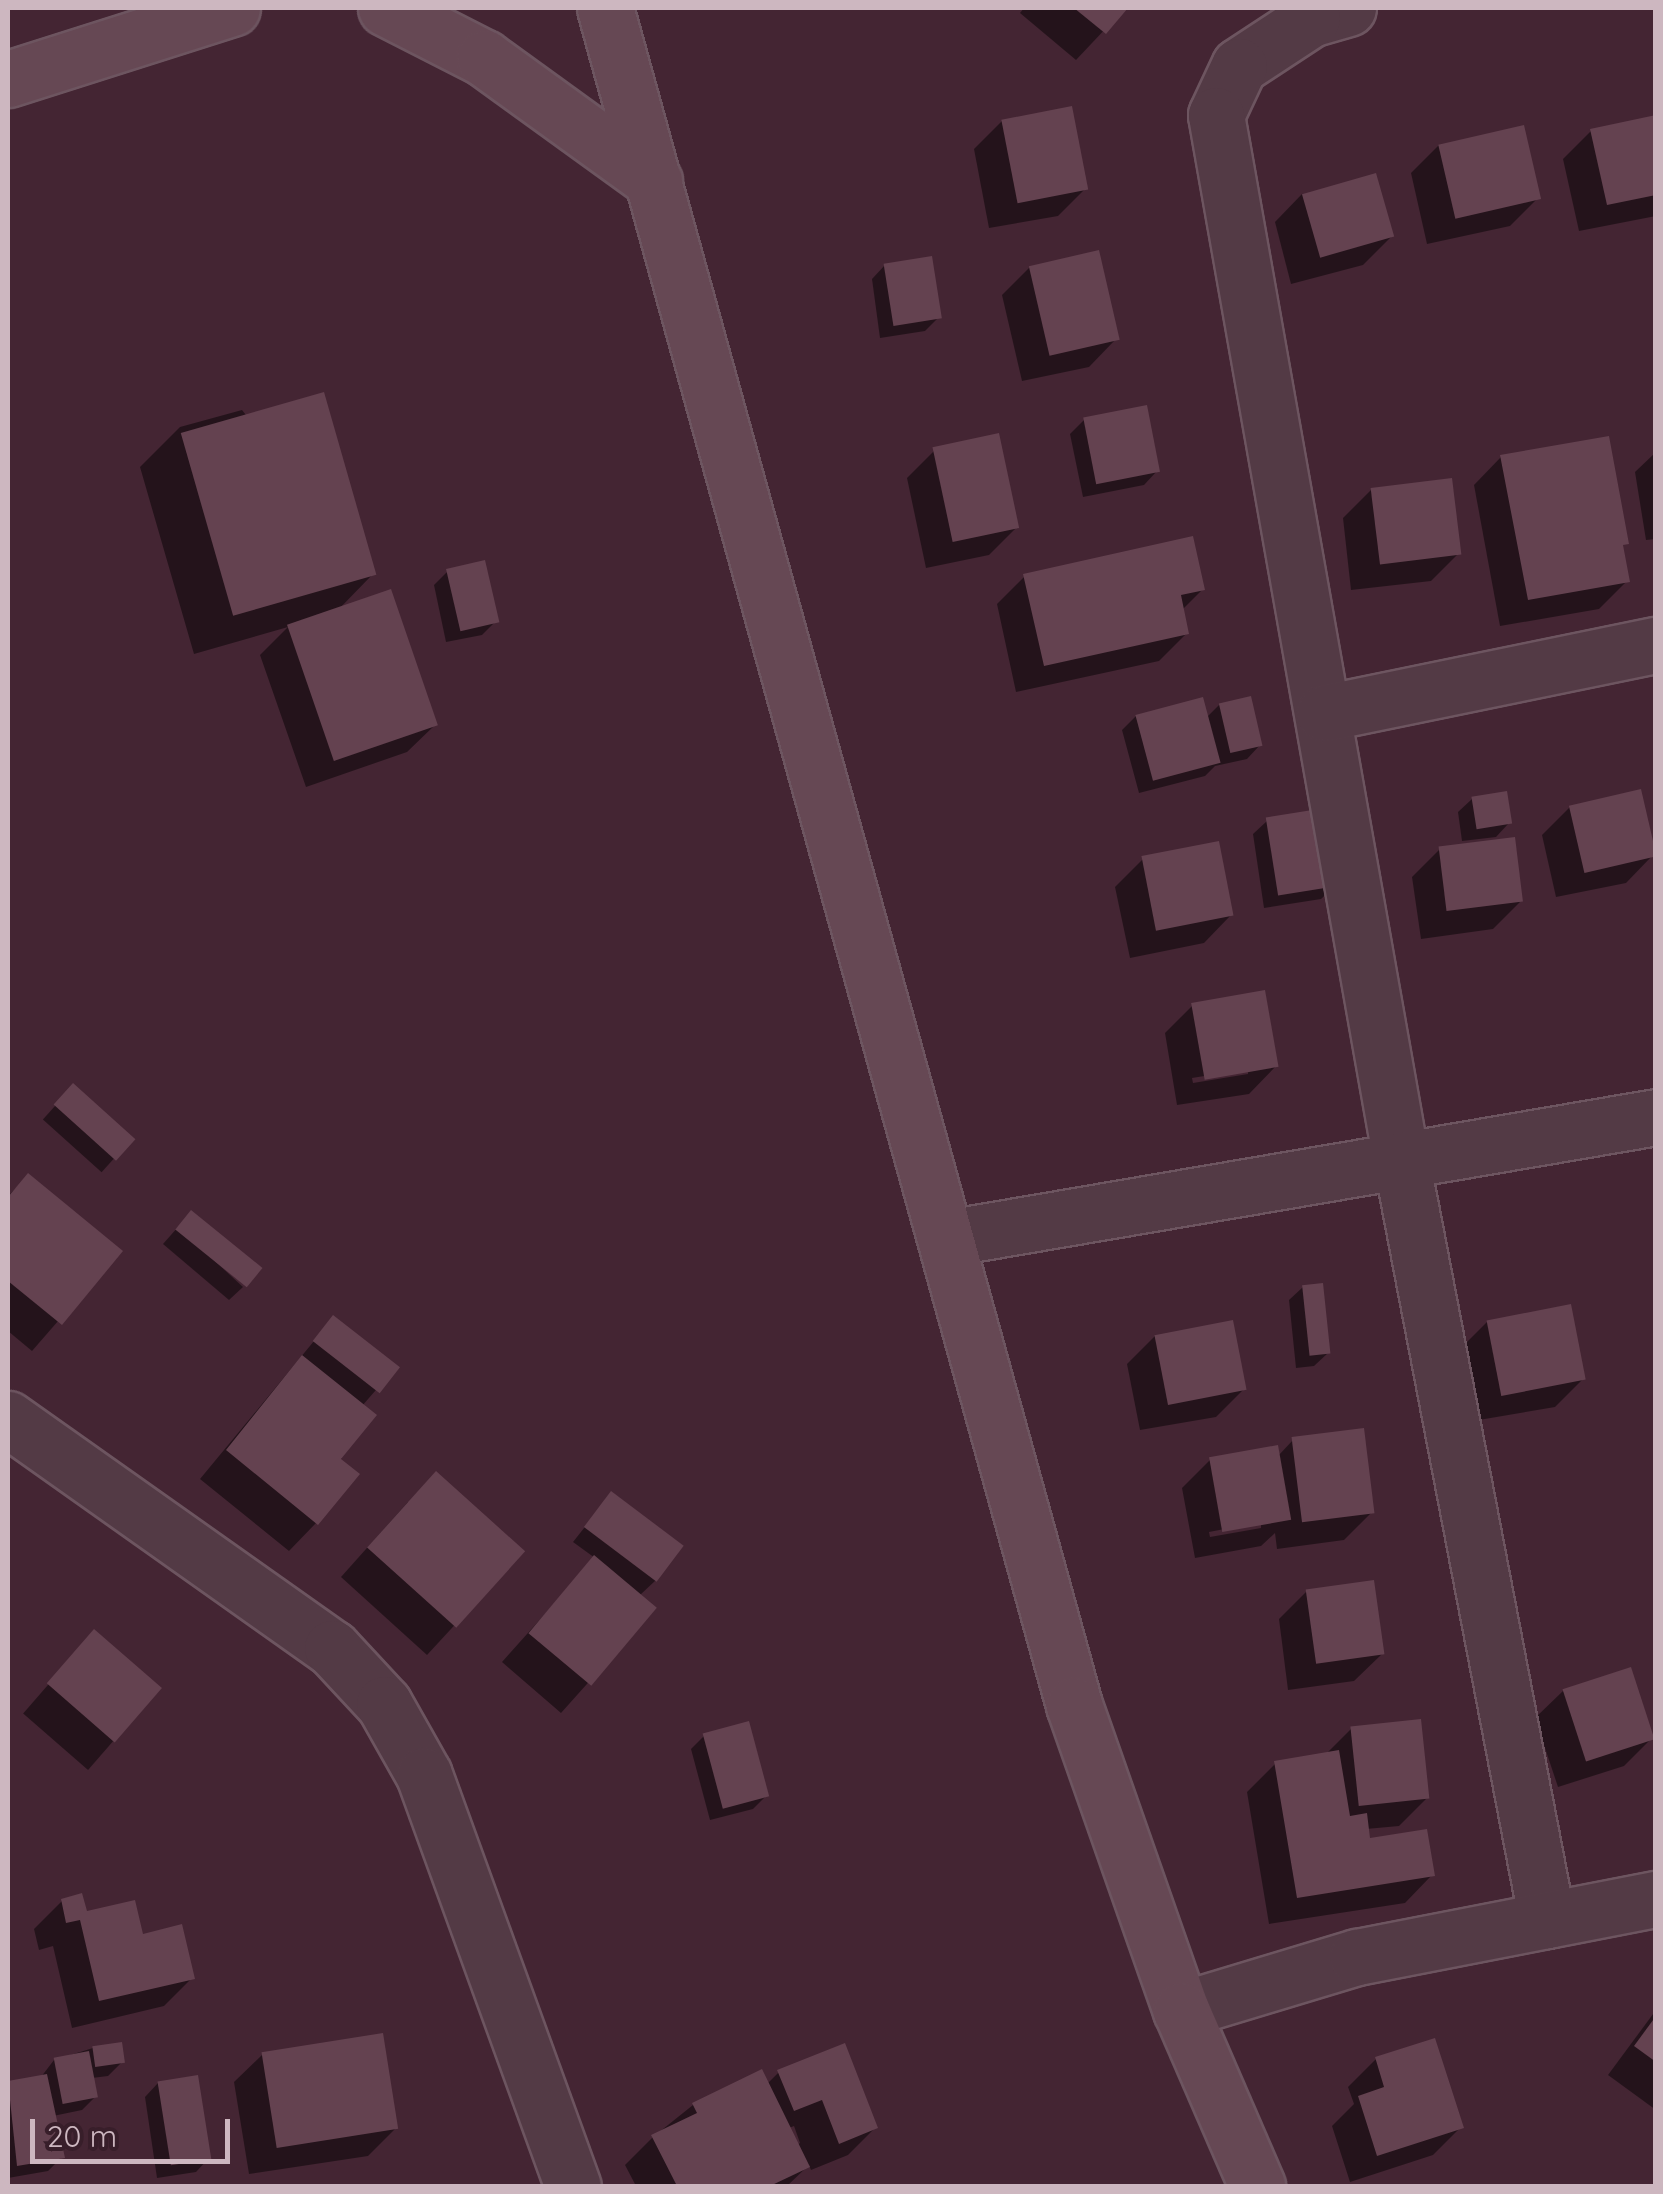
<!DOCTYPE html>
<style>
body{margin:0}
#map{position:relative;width:1663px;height:2194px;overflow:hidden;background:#442533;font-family:Quicksand,sans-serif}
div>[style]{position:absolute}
.shadow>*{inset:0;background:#0007;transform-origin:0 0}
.building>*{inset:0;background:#644250;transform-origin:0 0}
.roads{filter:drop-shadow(2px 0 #6d5560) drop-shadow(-2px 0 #6d5560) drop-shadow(0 2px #6d5560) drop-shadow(0 -2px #6d5560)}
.street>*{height:55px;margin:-27.5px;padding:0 27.5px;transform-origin:27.5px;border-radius:27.5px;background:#533a45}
.secondary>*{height:55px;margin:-27.5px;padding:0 27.5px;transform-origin:27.5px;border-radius:27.5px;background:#664854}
span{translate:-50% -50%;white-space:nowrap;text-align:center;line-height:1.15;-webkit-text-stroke:10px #381e2a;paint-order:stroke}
.frame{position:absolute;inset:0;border:10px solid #cdb7c0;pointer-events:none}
.scale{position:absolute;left:30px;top:2119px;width:200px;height:45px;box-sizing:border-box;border:5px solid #cdb7c0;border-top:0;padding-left:12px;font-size:30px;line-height:35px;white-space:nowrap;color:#cdb7c0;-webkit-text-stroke:8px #381e2a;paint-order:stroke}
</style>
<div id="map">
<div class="shadow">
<div style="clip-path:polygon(1024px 8px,1125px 8px,1076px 60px,1020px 13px)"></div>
<div style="clip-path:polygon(1656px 118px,1656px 216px,1579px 231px,1563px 159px,1591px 131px)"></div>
<div style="clip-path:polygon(1002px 121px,1086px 188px,1058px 216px,989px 228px,974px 149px)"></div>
<div style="clip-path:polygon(1439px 145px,1538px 198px,1510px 226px,1427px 244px,1411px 173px)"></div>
<div style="clip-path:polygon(1302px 194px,1391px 237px,1363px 265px,1291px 284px,1275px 222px)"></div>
<div style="clip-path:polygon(885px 265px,939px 317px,925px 331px,880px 338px,872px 279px)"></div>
<div style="clip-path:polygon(1030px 267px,1116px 339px,1089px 367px,1022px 381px,1002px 295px)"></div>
<div style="clip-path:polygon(242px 410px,373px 574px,337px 611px,435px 725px,407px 752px,306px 787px,260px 655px,288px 627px,194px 654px,140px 467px,180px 427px)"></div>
<div style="clip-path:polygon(1084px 420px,1157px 471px,1144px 485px,1083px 497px,1070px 434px)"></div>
<div style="clip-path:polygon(935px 450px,1017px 527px,989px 555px,926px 568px,907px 478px)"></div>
<div style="clip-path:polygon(1656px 452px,1656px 539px,1646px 540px,1635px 472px)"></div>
<div style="clip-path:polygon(1501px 457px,1627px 581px,1599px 609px,1500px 626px,1474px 485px)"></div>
<div style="clip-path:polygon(1371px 490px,1459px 553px,1431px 581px,1351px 590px,1343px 518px)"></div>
<div style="clip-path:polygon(447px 572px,496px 621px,482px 635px,446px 642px,434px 585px)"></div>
<div style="clip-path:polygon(1025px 576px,1203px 589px,1182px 610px,1187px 633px,1159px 661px,1016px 692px,997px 604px)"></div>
<div style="clip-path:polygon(1220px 704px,1260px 745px,1247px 759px,1215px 766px,1205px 776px,1139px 793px,1122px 730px,1136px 716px,1206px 718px)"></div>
<div style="clip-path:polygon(1472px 799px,1509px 823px,1496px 837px,1462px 841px,1458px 812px)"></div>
<div style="clip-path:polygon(1570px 807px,1653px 855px,1626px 883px,1556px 897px,1542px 835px)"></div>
<div style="clip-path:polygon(1267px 821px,1335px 886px,1321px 899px,1264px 908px,1253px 834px)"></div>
<div style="clip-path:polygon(1440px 849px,1520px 902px,1493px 929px,1421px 939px,1412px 877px)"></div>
<div style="clip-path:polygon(1143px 859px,1231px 915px,1204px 943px,1130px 958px,1115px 887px)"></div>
<div style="clip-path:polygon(evenodd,1193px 1005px,1276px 1066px,1249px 1094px,1177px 1105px,1165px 1033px,1193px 1005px,1248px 1069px,1248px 1074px,1193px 1083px,1192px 1078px,1248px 1069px)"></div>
<div style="left:73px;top:1086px;width:79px;height:45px;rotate:42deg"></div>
<div style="clip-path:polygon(28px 1176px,119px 1251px,32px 1351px,8px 1331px,8px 1196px)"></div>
<div style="clip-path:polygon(178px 1227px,243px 1287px,229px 1300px,163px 1244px)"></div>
<div style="clip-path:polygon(1303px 1287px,1328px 1353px,1314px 1366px,1296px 1368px,1289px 1300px)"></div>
<div style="clip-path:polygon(333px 1318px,396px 1367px,362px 1406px,316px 1523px,289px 1551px,200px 1479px)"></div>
<div style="clip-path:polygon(1487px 1322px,1583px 1379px,1555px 1407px,1473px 1421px,1459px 1350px)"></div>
<div style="clip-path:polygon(1155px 1336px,1244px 1389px,1216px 1417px,1140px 1430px,1127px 1364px)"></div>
<div style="clip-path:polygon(evenodd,1293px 1440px,1372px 1512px,1344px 1540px,1277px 1549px,1275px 1533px,1261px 1546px,1195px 1558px,1182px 1488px,1210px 1460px,1278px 1456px,1293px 1440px,1261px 1522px,1261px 1528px,1210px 1537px,1209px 1532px,1261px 1522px)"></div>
<div style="clip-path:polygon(611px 1494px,656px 1580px,639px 1596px,654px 1609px,561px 1713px,502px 1662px,595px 1558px,573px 1542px)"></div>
<div style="clip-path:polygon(408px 1502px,522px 1552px,427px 1655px,341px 1577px)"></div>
<div style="clip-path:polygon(1307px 1591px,1382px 1654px,1354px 1681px,1288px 1690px,1279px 1619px)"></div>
<div style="left:94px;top:1632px;width:86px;height:108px;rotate:41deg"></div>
<div style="clip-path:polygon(1563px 1691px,1652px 1738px,1624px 1766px,1558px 1787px,1535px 1718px)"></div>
<div style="clip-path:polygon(1351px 1729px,1427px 1798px,1399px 1826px,1366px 1829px,1368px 1841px,1432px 1875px,1405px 1903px,1269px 1924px,1247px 1792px,1275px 1764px,1325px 1755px)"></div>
<div style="clip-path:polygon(705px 1735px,767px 1795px,753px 1809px,710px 1820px,691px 1749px)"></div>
<div style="clip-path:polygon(62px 1901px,142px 1937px,192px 1978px,164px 2006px,72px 2028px,53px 1946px,39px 1950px,34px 1929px)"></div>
<div style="clip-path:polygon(1656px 2010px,1656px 2110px,1608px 2075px)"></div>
<div style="clip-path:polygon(93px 2048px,122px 2062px,108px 2076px,92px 2078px,96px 2096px,82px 2110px,53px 2116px,62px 2157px,48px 2171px,8px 2178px,8px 2084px,41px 2077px,54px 2060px)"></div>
<div style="clip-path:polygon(262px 2055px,396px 2128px,368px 2156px,249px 2174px,234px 2082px)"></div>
<div style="clip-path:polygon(1376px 2059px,1461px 2127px,1433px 2155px,1350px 2182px,1332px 2126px,1354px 2104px,1348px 2087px)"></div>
<div style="clip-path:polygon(evenodd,779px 2072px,876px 2127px,848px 2155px,811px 2170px,809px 2165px,787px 2186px,636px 2186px,625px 2165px,653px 2137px,693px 2105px,767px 2084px,779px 2072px,794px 2126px,800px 2143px,797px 2145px,789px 2128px,794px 2126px)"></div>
<div style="clip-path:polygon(158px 2083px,209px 2158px,196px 2172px,157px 2178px,145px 2097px)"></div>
</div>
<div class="building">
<div style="clip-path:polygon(1074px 8px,1128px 8px,1106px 34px)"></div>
<div style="left:1072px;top:106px;width:85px;height:72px;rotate:79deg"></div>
<div style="clip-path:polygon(1656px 115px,1656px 195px,1607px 205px,1590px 129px)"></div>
<div style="left:1524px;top:125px;width:76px;height:88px;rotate:77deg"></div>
<div style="left:1376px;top:173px;width:66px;height:77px;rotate:74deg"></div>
<div style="left:1099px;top:250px;width:92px;height:72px;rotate:77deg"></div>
<div style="left:932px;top:256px;width:63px;height:49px;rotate:81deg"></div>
<div style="left:324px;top:392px;width:190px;height:149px;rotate:74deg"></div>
<div style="left:1147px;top:405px;width:68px;height:65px;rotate:79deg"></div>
<div style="left:999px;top:433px;width:97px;height:68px;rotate:78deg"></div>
<div style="clip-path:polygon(1609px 436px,1629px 544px,1623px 545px,1630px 582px,1528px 600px,1500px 455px)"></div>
<div style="left:1452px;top:478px;width:77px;height:82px;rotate:83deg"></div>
<div style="clip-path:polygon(1193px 536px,1205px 590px,1181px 595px,1189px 634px,1044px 666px,1023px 574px)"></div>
<div style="left:485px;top:560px;width:64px;height:40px;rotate:77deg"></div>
<div style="left:391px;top:589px;width:144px;height:110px;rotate:71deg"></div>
<div style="left:1251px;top:696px;width:51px;height:33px;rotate:77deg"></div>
<div style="left:1203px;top:697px;width:68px;height:70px;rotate:75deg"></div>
<div style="left:1641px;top:789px;width:69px;height:74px;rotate:77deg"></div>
<div style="left:1507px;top:791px;width:33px;height:36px;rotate:81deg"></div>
<div style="left:1325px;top:808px;width:79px;height:60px;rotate:81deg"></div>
<div style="left:1515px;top:837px;width:65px;height:77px;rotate:83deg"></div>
<div style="left:1219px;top:841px;width:76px;height:79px;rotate:79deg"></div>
<div style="left:1265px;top:990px;width:78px;height:75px;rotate:80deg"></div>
<div style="left:73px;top:1083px;width:84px;height:29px;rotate:42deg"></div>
<div style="clip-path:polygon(28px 1173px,123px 1251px,62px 1325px,8px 1281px,8px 1197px)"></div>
<div style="left:191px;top:1210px;width:92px;height:25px;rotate:39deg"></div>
<div style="left:1323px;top:1283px;width:71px;height:21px;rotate:84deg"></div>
<div style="left:1571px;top:1304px;width:77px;height:86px;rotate:79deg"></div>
<div style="left:333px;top:1315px;width:85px;height:33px;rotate:38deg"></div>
<div style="left:1233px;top:1320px;width:71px;height:80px;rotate:79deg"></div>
<div style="clip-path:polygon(302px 1355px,377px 1415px,341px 1459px,360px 1474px,318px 1525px,226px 1450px)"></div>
<div style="left:1364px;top:1428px;width:86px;height:73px;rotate:83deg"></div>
<div style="left:1278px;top:1445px;width:76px;height:70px;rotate:80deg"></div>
<div style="left:436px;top:1471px;width:120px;height:103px;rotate:42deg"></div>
<div style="left:611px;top:1491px;width:91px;height:45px;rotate:37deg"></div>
<div style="left:594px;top:1555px;width:82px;height:102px;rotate:40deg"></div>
<div style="left:1374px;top:1580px;width:75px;height:69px;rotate:82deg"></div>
<div style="left:94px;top:1629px;width:90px;height:72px;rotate:41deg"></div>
<div style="left:1631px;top:1667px;width:76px;height:72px;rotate:72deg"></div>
<div style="left:1421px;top:1719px;width:80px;height:71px;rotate:84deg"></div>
<div style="left:749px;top:1721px;width:78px;height:48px;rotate:75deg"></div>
<div style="clip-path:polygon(1339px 1750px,1350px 1816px,1367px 1813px,1370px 1838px,1427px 1829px,1435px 1876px,1297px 1898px,1274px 1761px)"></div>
<div style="clip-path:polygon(82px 1893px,87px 1911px,135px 1900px,143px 1934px,182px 1924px,195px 1979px,99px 2001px,80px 1920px,66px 1923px,61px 1899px)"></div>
<div style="clip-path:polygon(1656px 2016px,1656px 2062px,1634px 2046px)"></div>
<div style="left:383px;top:2033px;width:97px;height:123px;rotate:81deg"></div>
<div style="clip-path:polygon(1435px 2038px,1464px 2128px,1377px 2156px,1358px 2096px,1384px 2087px,1375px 2057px)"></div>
<div style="left:122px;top:2042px;width:21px;height:30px;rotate:82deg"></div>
<div style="clip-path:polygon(845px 2043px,878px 2128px,839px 2144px,822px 2100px,794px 2111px,777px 2070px)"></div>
<div style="left:89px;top:2051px;width:47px;height:36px;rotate:79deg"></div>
<div style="clip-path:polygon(762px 2069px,810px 2167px,770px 2186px,677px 2186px,651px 2135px,697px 2113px,692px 2103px)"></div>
<div style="clip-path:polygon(47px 2074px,65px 2158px,17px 2166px,8px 2081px)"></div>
<div style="left:198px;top:2075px;width:85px;height:41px;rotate:81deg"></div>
</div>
<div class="roads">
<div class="street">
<div style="left:1348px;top:8px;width:37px;rotate:164deg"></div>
<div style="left:1312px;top:18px;width:87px;rotate:146.7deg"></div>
<div style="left:1239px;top:66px;width:54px;rotate:115.1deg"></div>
<div style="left:1216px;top:115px;width:1061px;rotate:79.96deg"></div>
<div style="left:1401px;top:1160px;width:774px;rotate:79.13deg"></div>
<div style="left:1324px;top:713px;width:339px;rotate:-11.6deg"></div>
<div style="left:947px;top:1238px;width:719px;rotate:-9.68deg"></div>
<div style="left:8px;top:1419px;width:397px;rotate:35.3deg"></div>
<div style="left:332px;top:1648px;width:76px;rotate:47.1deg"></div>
<div style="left:384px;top:1704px;width:81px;rotate:60.6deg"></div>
<div style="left:424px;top:1775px;width:437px;rotate:70.1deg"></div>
<div style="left:1181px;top:2010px;width:184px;rotate:-16.8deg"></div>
<div style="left:1357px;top:1957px;width:305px;rotate:-11deg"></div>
</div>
<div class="secondary">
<div style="left:386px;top:8px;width:110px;rotate:27deg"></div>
<div style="left:484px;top:58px;width:210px;rotate:35.9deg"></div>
<div style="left:605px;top:8px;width:1761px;rotate:74.55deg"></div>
<div style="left:1074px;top:1705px;width:323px;rotate:70.7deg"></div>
<div style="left:1181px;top:2010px;width:192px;rotate:66.6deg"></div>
<div style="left:8px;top:79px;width:235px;rotate:-17.6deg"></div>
</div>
</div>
<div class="frame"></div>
<div class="scale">20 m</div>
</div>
